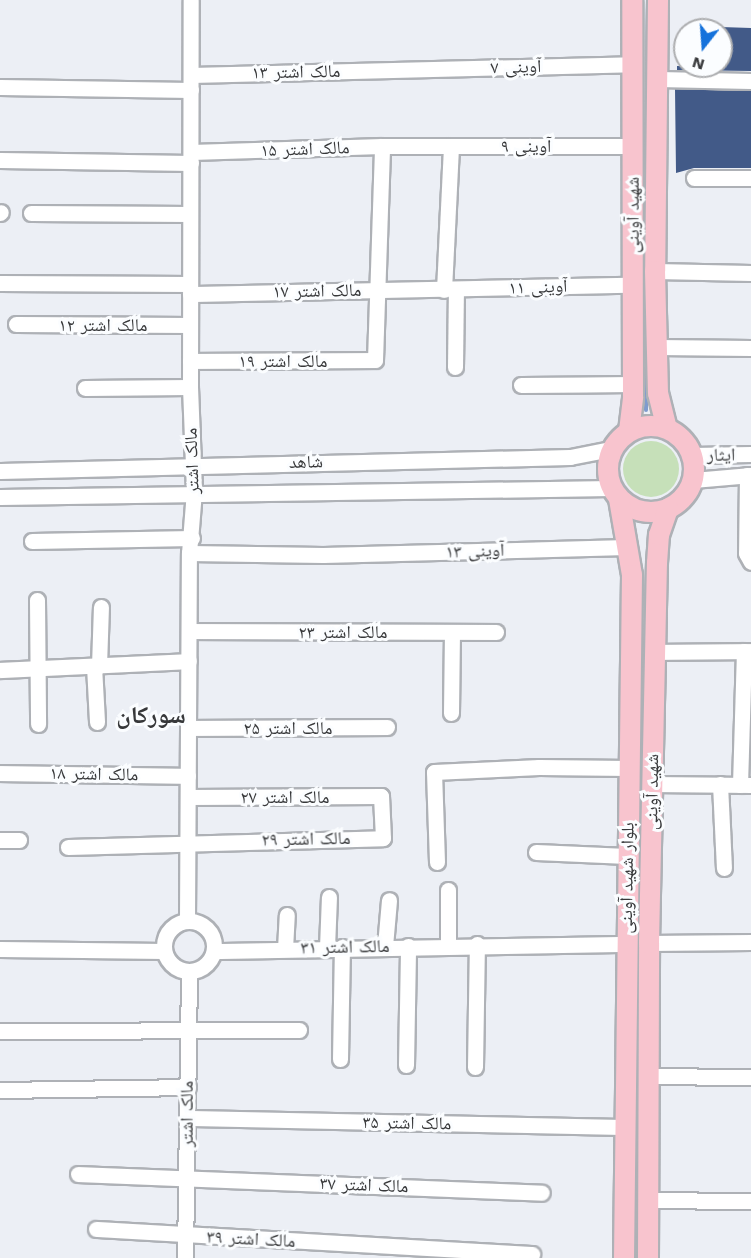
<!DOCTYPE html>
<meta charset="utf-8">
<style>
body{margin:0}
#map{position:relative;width:751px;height:1258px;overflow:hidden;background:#eceff5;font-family:"Work Sans","Noto Naskh Arabic",sans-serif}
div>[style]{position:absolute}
.green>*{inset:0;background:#c6e0b9}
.round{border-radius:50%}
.stream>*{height:4px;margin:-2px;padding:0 2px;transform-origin:2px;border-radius:2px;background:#7f9bcd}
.building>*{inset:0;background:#425a88}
.roads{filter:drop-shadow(2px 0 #aeb1b6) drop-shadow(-2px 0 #aeb1b6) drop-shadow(0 2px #aeb1b6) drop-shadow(0 -2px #aeb1b6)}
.minor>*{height:15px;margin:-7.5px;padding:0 7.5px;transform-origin:7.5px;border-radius:7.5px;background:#fff}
.minor>.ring{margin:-7.5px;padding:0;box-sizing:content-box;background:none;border:15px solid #fff;border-radius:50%}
.major>*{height:20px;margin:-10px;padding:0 10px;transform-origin:10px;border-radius:10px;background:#f8c4ce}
.major>.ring{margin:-10px;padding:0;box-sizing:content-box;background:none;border:20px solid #f8c4ce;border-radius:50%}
span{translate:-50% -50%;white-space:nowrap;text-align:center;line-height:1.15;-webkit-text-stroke:6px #fbfdff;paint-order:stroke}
.street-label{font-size:18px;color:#37383a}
.district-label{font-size:24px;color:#37383a;font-weight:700}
.north{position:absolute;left:673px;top:18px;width:60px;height:60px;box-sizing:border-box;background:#fbfdff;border:2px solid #adaeb0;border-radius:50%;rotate:197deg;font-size:16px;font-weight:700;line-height:24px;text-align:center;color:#37383a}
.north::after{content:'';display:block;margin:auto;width:21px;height:27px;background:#1572db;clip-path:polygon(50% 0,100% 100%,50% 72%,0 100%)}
</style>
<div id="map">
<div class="green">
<div class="round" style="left:623px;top:441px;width:56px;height:56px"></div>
</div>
<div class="stream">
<div style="left:647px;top:94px;width:94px;rotate:-89.4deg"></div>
<div style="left:646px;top:410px;width:95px;rotate:-90deg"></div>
</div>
<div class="building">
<div style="clip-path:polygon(721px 27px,751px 28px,751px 71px,677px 70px,677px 66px,721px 66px)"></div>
<div style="clip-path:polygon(675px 89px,751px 91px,751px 168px,694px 168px,676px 173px)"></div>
</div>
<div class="roads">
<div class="minor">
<div style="left:191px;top:75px;width:441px;rotate:-1.4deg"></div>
<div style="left:658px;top:79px;width:93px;rotate:1.2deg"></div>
<div style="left:0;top:87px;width:191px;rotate:0.9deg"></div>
<div style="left:191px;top:152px;width:191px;rotate:-1.8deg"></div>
<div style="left:382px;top:146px;width:250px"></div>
<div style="left:0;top:160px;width:191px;rotate:0.9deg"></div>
<div style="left:694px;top:178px;width:57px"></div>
<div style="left:0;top:213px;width:1px;rotate:-45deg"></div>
<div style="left:31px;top:213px;width:159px;rotate:0.4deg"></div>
<div style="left:655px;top:271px;width:96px;rotate:1.2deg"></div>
<div style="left:0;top:283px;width:190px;rotate:0.3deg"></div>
<div style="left:444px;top:290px;width:144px;rotate:-87.2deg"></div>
<div style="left:190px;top:294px;width:442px;rotate:-1.2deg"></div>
<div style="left:16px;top:324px;width:174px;rotate:0.3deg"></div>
<div style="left:657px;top:347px;width:94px;rotate:0.6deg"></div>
<div style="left:190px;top:361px;width:185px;rotate:-0.3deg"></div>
<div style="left:375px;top:360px;width:214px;rotate:-88.1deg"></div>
<div style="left:455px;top:367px;width:77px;rotate:-89.3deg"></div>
<div style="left:521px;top:385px;width:112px;rotate:-0.5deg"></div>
<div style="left:85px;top:388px;width:105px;rotate:-0.5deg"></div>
<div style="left:692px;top:455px;width:59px;rotate:-1deg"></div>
<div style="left:0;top:471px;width:570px;rotate:-1.41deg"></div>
<div style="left:570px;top:457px;width:42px;rotate:-11deg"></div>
<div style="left:747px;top:475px;width:78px;rotate:90.7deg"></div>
<div style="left:746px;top:553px;width:10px;rotate:61deg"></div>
<div style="left:693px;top:480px;width:58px;rotate:-4.9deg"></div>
<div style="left:0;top:497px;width:611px;rotate:-0.84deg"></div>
<div style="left:32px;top:541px;width:160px;rotate:-1.1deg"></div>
<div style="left:189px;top:553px;width:134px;rotate:0.9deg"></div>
<div style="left:323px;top:555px;width:304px;rotate:-1.5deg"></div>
<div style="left:37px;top:600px;width:124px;rotate:89.5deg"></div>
<div style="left:189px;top:631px;width:307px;rotate:0.2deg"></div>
<div style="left:655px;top:652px;width:96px;rotate:-0.6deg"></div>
<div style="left:94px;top:666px;width:56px;rotate:86.9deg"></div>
<div style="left:99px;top:666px;width:59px;rotate:-88.1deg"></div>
<div style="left:0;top:670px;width:189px;rotate:-2.7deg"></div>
<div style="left:451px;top:713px;width:81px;rotate:-89.3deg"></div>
<div style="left:188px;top:728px;width:199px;rotate:-0.3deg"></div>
<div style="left:0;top:773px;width:188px;rotate:0.9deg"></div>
<div style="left:651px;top:784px;width:100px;rotate:0.6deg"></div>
<div style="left:720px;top:784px;width:84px;rotate:87.3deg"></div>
<div style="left:740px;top:785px;width:134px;rotate:-88.3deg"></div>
<div style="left:0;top:840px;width:19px"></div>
<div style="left:68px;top:847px;width:315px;rotate:-1.6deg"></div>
<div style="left:383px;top:838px;width:42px;rotate:-92.7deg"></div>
<div style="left:381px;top:796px;width:193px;rotate:179.7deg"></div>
<div style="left:536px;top:852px;width:91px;rotate:2.5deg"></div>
<div style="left:437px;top:862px;width:90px;rotate:-91.9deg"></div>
<div style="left:434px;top:772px;width:105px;rotate:-2.7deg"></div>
<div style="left:539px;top:767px;width:90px;rotate:0.6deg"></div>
<div style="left:187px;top:921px;width:368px;rotate:-89.7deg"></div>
<div style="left:189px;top:553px;width:62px;rotate:-85.4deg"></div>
<div style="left:194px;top:491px;width:104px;rotate:-92.2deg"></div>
<div style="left:190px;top:387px;width:387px;rotate:-89.9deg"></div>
<div class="ring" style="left:164px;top:921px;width:35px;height:35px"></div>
<div style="left:649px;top:943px;width:102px;rotate:-0.6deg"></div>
<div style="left:448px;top:945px;width:55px;rotate:-90deg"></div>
<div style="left:385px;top:946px;width:46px;rotate:-85deg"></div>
<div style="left:327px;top:948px;width:51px;rotate:-87.8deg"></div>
<div style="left:0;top:949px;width:164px;rotate:0.7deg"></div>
<div style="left:285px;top:949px;width:34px;rotate:-87deg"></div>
<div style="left:214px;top:951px;width:412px;rotate:-1deg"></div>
<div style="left:0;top:1031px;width:299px;rotate:-0.2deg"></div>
<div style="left:340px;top:1059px;width:112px;rotate:-89deg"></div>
<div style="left:406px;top:1065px;width:119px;rotate:-89deg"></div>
<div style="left:475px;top:1067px;width:123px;rotate:-89.1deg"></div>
<div style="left:648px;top:1076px;width:103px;rotate:0.6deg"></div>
<div style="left:0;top:1090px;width:188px;rotate:-0.9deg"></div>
<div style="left:187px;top:1118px;width:440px;rotate:1.2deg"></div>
<div style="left:78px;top:1174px;width:464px;rotate:2.3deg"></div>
<div style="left:648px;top:1200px;width:103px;rotate:0.6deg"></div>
<div style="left:96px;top:1229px;width:437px;rotate:3.3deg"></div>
<div style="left:185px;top:1258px;width:287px;rotate:-89.2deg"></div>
</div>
<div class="major">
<div style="left:658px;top:0;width:271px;rotate:90.6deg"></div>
<div style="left:655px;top:271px;width:122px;rotate:88.6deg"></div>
<div style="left:658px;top:393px;width:36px;rotate:76deg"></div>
<div class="ring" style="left:608px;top:426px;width:66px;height:66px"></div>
<div style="left:629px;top:431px;width:35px;rotate:-83deg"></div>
<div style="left:633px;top:396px;width:396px;rotate:-90.1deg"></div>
<div style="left:619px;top:499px;width:77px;rotate:80.3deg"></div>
<div style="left:632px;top:575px;width:683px;rotate:90.67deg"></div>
<div style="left:648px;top:1258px;width:315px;rotate:-89.8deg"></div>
<div style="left:649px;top:943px;width:380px;rotate:-88.8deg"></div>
<div style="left:657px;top:563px;width:28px;rotate:-86deg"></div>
<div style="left:659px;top:535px;width:28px;rotate:-71deg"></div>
</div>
</div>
<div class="street-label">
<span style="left:516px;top:67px;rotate:-2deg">۷ آوینی</span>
<span style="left:296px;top:72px;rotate:-1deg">مالک اشتر ۱۳</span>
<span style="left:526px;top:146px">۹ آوینی</span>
<span style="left:305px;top:149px;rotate:-2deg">مالک اشتر ۱۵</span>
<span style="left:633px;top:215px;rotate:-90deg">شهید آوینی</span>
<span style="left:538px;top:287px;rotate:-2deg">۱۱ آوینی</span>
<span style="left:317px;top:291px;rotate:-1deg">مالک اشتر ۱۷</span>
<span style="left:103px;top:325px">مالک اشتر ۱۲</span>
<span style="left:283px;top:361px">مالک اشتر ۱۹</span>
<span style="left:721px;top:455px;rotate:-1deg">ایثار</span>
<span style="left:192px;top:461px;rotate:-92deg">مالک اشتر</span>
<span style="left:306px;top:462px;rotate:-1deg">شاهد</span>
<span style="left:475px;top:551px;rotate:-2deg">آوینی ۱۳</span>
<span style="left:343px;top:632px">مالک اشتر ۲۳</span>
<span style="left:288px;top:728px">مالک اشتر ۲۵</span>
<span style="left:94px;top:774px;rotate:1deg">مالک اشتر ۱۸</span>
<span style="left:652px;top:792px;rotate:-89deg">شهید آوینی</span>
<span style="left:285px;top:797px">مالک اشتر ۲۷</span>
<span style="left:306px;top:839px;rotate:-1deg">مالک اشتر ۲۹</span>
<span style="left:627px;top:878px;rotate:-89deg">بلوار شهید آوینی</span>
<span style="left:345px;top:947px;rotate:-1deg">مالک اشتر ۳۱</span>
<span style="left:187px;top:1114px;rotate:-90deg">مالک اشتر</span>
<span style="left:407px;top:1123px;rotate:1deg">مالک اشتر ۳۵</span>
<span style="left:364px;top:1185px;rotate:2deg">مالک اشتر ۳۷</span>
<span style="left:251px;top:1239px;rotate:3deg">مالک اشتر ۳۹</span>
</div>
<div class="district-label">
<span style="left:151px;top:716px">سورکان</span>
</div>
<div class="north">N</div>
</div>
